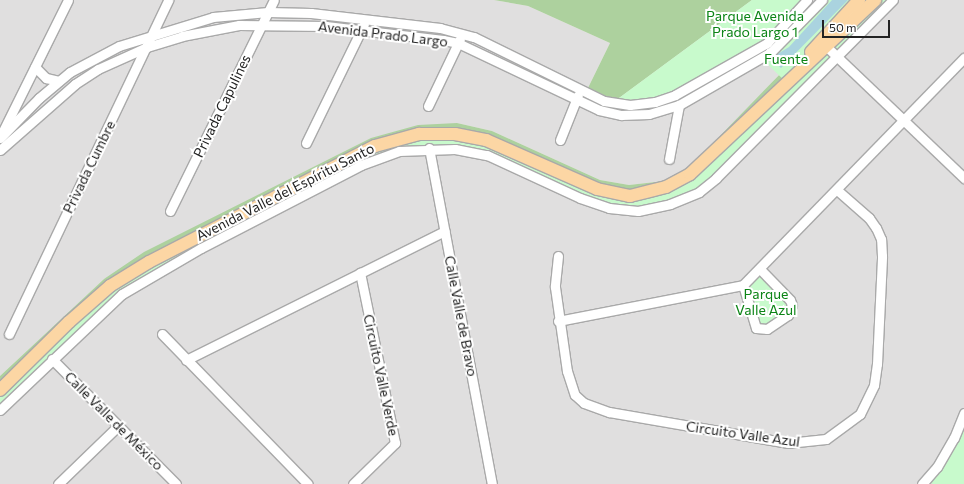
<!DOCTYPE html>
<meta charset="utf-8">
<style>
body{margin:0}
#map{position:relative;width:964px;height:484px;overflow:hidden;background:#f2efe9;font-family:Commissioner,sans-serif}
div>[style]{position:absolute}
.residential>*{inset:0;background:#e0dfdf}
.forest>*{inset:0;background:#add19e}
.park>*{inset:0;background:#c8facc}
.water>*{inset:0;background:#aad3df}
.roads{filter:drop-shadow(1px 0 #a9a9a9) drop-shadow(-1px 0 #a9a9a9) drop-shadow(0 1px #a9a9a9) drop-shadow(0 -1px #a9a9a9)}
.minor>*{height:9px;margin:-4.5px;padding:0 4.5px;transform-origin:4.5px;border-radius:4.5px;background:#fff}
.major>*{height:12px;margin:-6px;padding:0 6px;transform-origin:6px;border-radius:6px;background:#fcd6a4}
span{translate:-50% -50%;white-space:nowrap;text-align:center;line-height:1.15;-webkit-text-stroke:4px #fff;paint-order:stroke}
.park-label{font-size:14px;color:#0c8416}
.street-label{font-size:14px;color:#222}
.scale{position:absolute;left:822px;top:20px;width:68px;height:18px;box-sizing:border-box;border:2px solid #222;border-top:0;padding-left:5px;font-size:12px;line-height:14px;white-space:nowrap;color:#222;-webkit-text-stroke:3px #fff;paint-order:stroke}
</style>
<div id="map">
<div class="residential">
<div style="clip-path:polygon(0 0,494px 0,528px 6px,610px 43px,587px 90px,615px 101px,752px 0,850px 0,705px 153px,686px 171px,664px 181px,629px 185px,600px 180px,492px 131px,457px 123px,104px 279px,0 376px)"></div>
<div style="clip-path:polygon(879px 0,964px 0,964px 484px,0 484px,0 403px,108px 298px,411px 143px,515px 161px,666px 198px)"></div>
</div>
<div class="forest">
<div style="clip-path:polygon(494px 0,752px 0,615px 101px,587px 90px,610px 43px,528px 6px)"></div>
<div style="clip-path:polygon(780px 74px,786px 83px,690px 174px,630px 196px,419px 134px,149px 262px,0 389px,0 376px,104px 279px,144px 252px,371px 138px,418px 125px,457px 123px,492px 131px,600px 180px,629px 185px,664px 181px,686px 171px)"></div>
</div>
<div class="park">
<div style="clip-path:polygon(752px 0,807px 0,778px 33px,655px 102px,615px 101px)"></div>
<div style="clip-path:polygon(822px 0,859px 0,804px 59px,875px 0,893px 0,699px 192px,638px 211px,609px 208px,487px 155px,429px 148px,361px 165px,122px 294px,0 410px,0 389px,110px 286px,375px 146px,455px 134px,630px 196px,690px 174px,786px 82px,761px 58px)"></div>
<div style="clip-path:polygon(760px 271px,797px 305px,753px 334px,743px 285px)"></div>
<div style="clip-path:polygon(964px 413px,964px 484px,932px 484px,929px 477px)"></div>
</div>
<div class="water">
<div style="clip-path:polygon(832px 0,848px 0,781px 68px,771px 58px,789px 47px)"></div>
</div>
<div class="roads">
<div class="minor">
<div style="left:827px;top:47px;width:190px;rotate:43.7deg"></div>
<div style="left:35px;top:67px;width:16px;rotate:45deg"></div>
<div style="left:46px;top:78px;width:13px;rotate:13deg"></div>
<div style="left:428px;top:106px;width:74px;rotate:-64.5deg"></div>
<div style="left:3px;top:131px;width:146px;rotate:-63.6deg"></div>
<div style="left:0;top:138px;width:56px;rotate:-45.7deg"></div>
<div style="left:39px;top:98px;width:40px;rotate:-40deg"></div>
<div style="left:70px;top:72px;width:55px;rotate:-28deg"></div>
<div style="left:119px;top:46px;width:98px;rotate:-17.1deg"></div>
<div style="left:213px;top:17px;width:55px;rotate:-5.2deg"></div>
<div style="left:268px;top:12px;width:43px;rotate:1.3deg"></div>
<div style="left:311px;top:13px;width:130px;rotate:6.6deg"></div>
<div style="left:440px;top:28px;width:35px;rotate:15deg"></div>
<div style="left:474px;top:37px;width:145px;rotate:26.2deg"></div>
<div style="left:604px;top:101px;width:26px;rotate:9deg"></div>
<div style="left:630px;top:105px;width:25px;rotate:-7deg"></div>
<div style="left:655px;top:102px;width:21px;rotate:-19deg"></div>
<div style="left:675px;top:95px;width:106px;rotate:-29.5deg"></div>
<div style="left:767px;top:43px;width:59px;rotate:-47.1deg"></div>
<div style="left:560px;top:140px;width:48px;rotate:-68.2deg"></div>
<div style="left:306px;top:143px;width:132px;rotate:-64deg"></div>
<div style="left:429px;top:148px;width:342px;rotate:79.4deg"></div>
<div style="left:0;top:150px;width:100px;rotate:-41.3deg"></div>
<div style="left:75px;top:84px;width:27px;rotate:-33deg"></div>
<div style="left:98px;top:69px;width:54px;rotate:-24.2deg"></div>
<div style="left:147px;top:47px;width:37px;rotate:-17deg"></div>
<div style="left:182px;top:36px;width:58px;rotate:-10.9deg"></div>
<div style="left:239px;top:25px;width:87px;rotate:0.7deg"></div>
<div style="left:326px;top:26px;width:118px;rotate:6.8deg"></div>
<div style="left:443px;top:40px;width:15px;rotate:11deg"></div>
<div style="left:458px;top:43px;width:156px;rotate:25.4deg"></div>
<div style="left:599px;top:110px;width:23px;rotate:13deg"></div>
<div style="left:621px;top:115px;width:28px;rotate:-2deg"></div>
<div style="left:649px;top:114px;width:31px;rotate:-17deg"></div>
<div style="left:679px;top:105px;width:106px;rotate:-29.9deg"></div>
<div style="left:771px;top:52px;width:73px;rotate:-45.6deg"></div>
<div style="left:669px;top:159px;width:55px;rotate:-79.5deg"></div>
<div style="left:170px;top:211px;width:235px;rotate:-63.8deg"></div>
<div style="left:558px;top:256px;width:31px;rotate:96deg"></div>
<div style="left:555px;top:287px;width:85px;rotate:81.9deg"></div>
<div style="left:567px;top:371px;width:25px;rotate:72deg"></div>
<div style="left:575px;top:395px;width:12px;rotate:42deg"></div>
<div style="left:584px;top:403px;width:27px;rotate:20deg"></div>
<div style="left:609px;top:412px;width:182px;rotate:9.8deg"></div>
<div style="left:788px;top:443px;width:38px;rotate:-6deg"></div>
<div style="left:826px;top:439px;width:42px;rotate:-36.3deg"></div>
<div style="left:860px;top:414px;width:32px;rotate:-64deg"></div>
<div style="left:874px;top:385px;width:21px;rotate:-82deg"></div>
<div style="left:877px;top:364px;width:108px;rotate:-87.3deg"></div>
<div style="left:882px;top:256px;width:17px;rotate:-93deg"></div>
<div style="left:881px;top:239px;width:12px;rotate:-114deg"></div>
<div style="left:876px;top:228px;width:12px;rotate:-125deg"></div>
<div style="left:869px;top:218px;width:43px;rotate:-138.8deg"></div>
<div style="left:743px;top:285px;width:45px;rotate:73.2deg"></div>
<div style="left:756px;top:328px;width:11px;rotate:5deg"></div>
<div style="left:767px;top:329px;width:25px;rotate:-34deg"></div>
<div style="left:788px;top:315px;width:11px;rotate:-68deg"></div>
<div style="left:792px;top:305px;width:5px;rotate:-112deg"></div>
<div style="left:790px;top:300px;width:43px;rotate:-134.1deg"></div>
<div style="left:558px;top:321px;width:188px;rotate:-11deg"></div>
<div style="left:743px;top:285px;width:317px;rotate:-45.8deg"></div>
<div style="left:9px;top:334px;width:370px;rotate:-64.5deg"></div>
<div style="left:162px;top:334px;width:209px;rotate:45.8deg"></div>
<div style="left:52px;top:359px;width:176px;rotate:45.2deg"></div>
<div style="left:186px;top:360px;width:289px;rotate:-26.5deg"></div>
<div style="left:0;top:410px;width:168px;rotate:-43.6deg"></div>
<div style="left:122px;top:294px;width:91px;rotate:-30.2deg"></div>
<div style="left:201px;top:248px;width:180px;rotate:-27.4deg"></div>
<div style="left:361px;top:165px;width:40px;rotate:-20.2deg"></div>
<div style="left:399px;top:151px;width:56px;rotate:-2deg"></div>
<div style="left:455px;top:149px;width:33px;rotate:11deg"></div>
<div style="left:487px;top:155px;width:102px;rotate:24.8deg"></div>
<div style="left:580px;top:198px;width:31px;rotate:19deg"></div>
<div style="left:609px;top:208px;width:29px;rotate:6deg"></div>
<div style="left:638px;top:211px;width:33px;rotate:-12deg"></div>
<div style="left:670px;top:204px;width:31px;rotate:-22deg"></div>
<div style="left:699px;top:192px;width:22px;rotate:-39deg"></div>
<div style="left:716px;top:178px;width:251px;rotate:-45.2deg"></div>
<div style="left:58px;top:484px;width:83px;rotate:-44deg"></div>
<div style="left:353px;top:484px;width:59px;rotate:-44.3deg"></div>
<div style="left:395px;top:443px;width:174px;rotate:-101.6deg"></div>
<div style="left:922px;top:484px;width:23px;rotate:-49deg"></div>
<div style="left:937px;top:467px;width:34px;rotate:-60deg"></div>
<div style="left:954px;top:438px;width:27px;rotate:-68deg"></div>
</div>
<div class="major">
<div style="left:811px;top:52px;width:71px;rotate:-47.3deg"></div>
<div style="left:0;top:390px;width:97px;rotate:-44.6deg"></div>
<div style="left:69px;top:322px;width:55px;rotate:-41.3deg"></div>
<div style="left:110px;top:286px;width:46px;rotate:-31.6deg"></div>
<div style="left:149px;top:262px;width:254px;rotate:-27.2deg"></div>
<div style="left:375px;top:146px;width:46px;rotate:-15.3deg"></div>
<div style="left:419px;top:134px;width:36px"></div>
<div style="left:455px;top:134px;width:32px;rotate:11deg"></div>
<div style="left:486px;top:140px;width:121px;rotate:23.8deg"></div>
<div style="left:597px;top:189px;width:34px;rotate:12deg"></div>
<div style="left:630px;top:196px;width:37px;rotate:-14deg"></div>
<div style="left:666px;top:187px;width:27px;rotate:-28deg"></div>
<div style="left:690px;top:174px;width:254px;rotate:-43.2deg"></div>
</div>
</div>
<div class="park-label">
<span style="left:755px;top:24px">Parque Avenida<br>Prado Largo 1</span>
<span style="left:786px;top:59px">Fuente</span>
<span style="left:766px;top:302px">Parque<br>Valle Azul</span>
</div>
<div class="street-label">
<span style="left:383px;top:34px;rotate:7deg">Avenida Prado Largo</span>
<span style="left:222px;top:106px;rotate:-64deg">Privada Capulines</span>
<span style="left:89px;top:167px;rotate:-64deg">Privada Cumbre</span>
<span style="left:285px;top:192px;rotate:-27deg">Avenida Valle del Espíritu Santo</span>
<span style="left:461px;top:316px;rotate:79deg">Calle Valle de Bravo</span>
<span style="left:381px;top:375px;rotate:78deg">Circuito Valle Verde</span>
<span style="left:114px;top:421px;rotate:45deg">Calle Valle de México</span>
<span style="left:743px;top:434px;rotate:8deg">Circuito Valle Azul</span>
</div>
<div class="scale">50 m</div>
</div>
